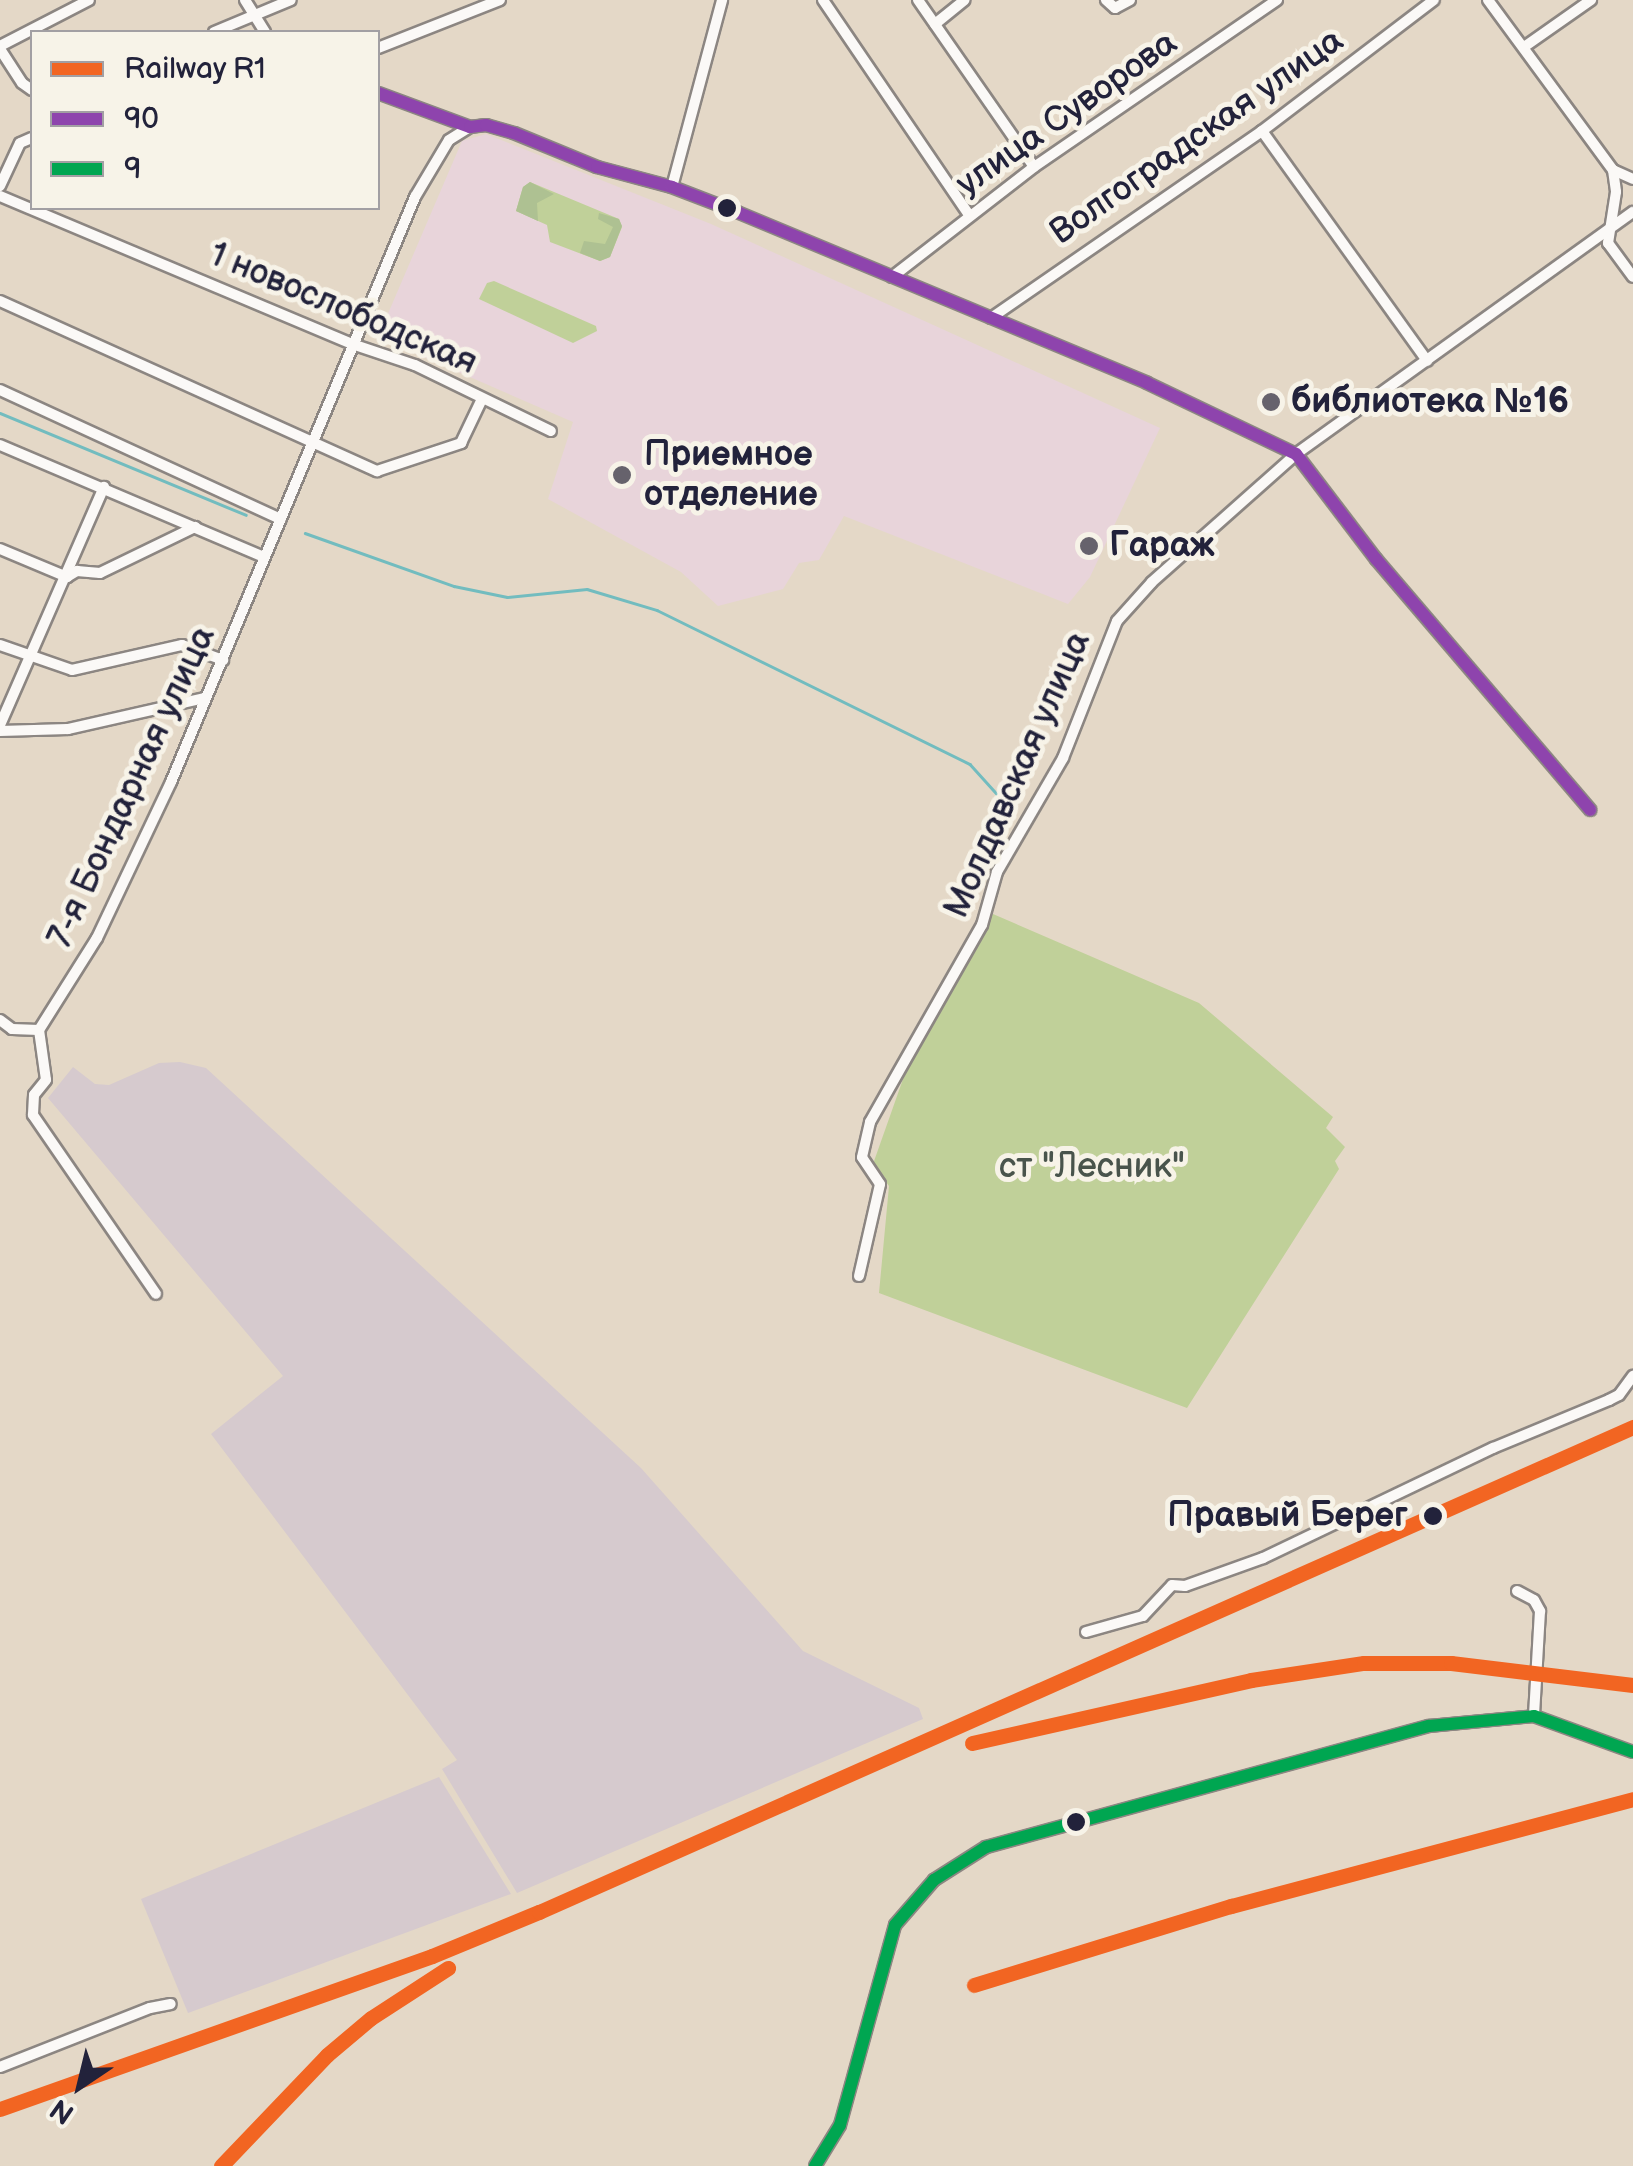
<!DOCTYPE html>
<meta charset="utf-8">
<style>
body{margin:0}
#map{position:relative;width:1633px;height:2166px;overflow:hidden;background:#e4d8c7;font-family:"Balsamiq Sans",sans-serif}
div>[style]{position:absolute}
.built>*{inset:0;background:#e8d4da}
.industrial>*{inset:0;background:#d6cace}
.green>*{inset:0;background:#c0d099}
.forest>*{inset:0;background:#aec192}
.stream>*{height:2.5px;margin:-1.25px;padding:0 1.25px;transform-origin:1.25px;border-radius:1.25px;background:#72bcbf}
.roads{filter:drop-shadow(2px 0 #8c8682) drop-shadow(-2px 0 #8c8682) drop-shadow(0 2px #8c8682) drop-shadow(0 -2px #8c8682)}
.minor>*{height:10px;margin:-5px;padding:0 5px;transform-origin:5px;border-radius:5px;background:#fbf9f7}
.bus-1>*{height:12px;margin:-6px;padding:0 6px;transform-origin:6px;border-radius:6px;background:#8e44ad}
.bus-2>*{height:12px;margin:-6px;padding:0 6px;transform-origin:6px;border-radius:6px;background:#00a651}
.rail-1>*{height:15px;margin:-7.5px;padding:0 7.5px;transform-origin:7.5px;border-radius:7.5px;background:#f26522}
.dots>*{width:28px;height:28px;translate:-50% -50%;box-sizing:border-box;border:5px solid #f7f3e8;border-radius:50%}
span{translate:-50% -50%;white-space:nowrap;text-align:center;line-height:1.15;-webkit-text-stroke:10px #f7f3e8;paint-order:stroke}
.street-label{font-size:35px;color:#22223b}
.poi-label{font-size:35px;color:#22223b;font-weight:700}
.left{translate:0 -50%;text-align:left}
.park-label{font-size:35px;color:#49544c}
.stop-label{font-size:35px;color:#22223b;font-weight:700}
.right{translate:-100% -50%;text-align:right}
.legend{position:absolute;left:30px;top:30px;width:350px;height:180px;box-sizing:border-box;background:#f7f3e8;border:2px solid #a29fa3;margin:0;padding:12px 18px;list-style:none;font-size:30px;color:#22223b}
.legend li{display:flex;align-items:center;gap:20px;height:50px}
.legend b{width:50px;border:2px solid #a29fa3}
.north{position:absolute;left:30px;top:2036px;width:100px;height:100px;-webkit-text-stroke:8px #f7f3e8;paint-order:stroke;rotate:215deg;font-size:28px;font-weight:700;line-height:40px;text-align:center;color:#22223b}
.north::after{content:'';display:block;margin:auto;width:35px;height:45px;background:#22223b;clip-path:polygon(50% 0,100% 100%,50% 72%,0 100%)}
</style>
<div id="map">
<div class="built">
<div style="clip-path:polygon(486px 134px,711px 224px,1160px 428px,1090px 577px,1068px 604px,844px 516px,819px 560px,799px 563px,783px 589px,718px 606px,681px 572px,548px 499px,573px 422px,378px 337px,462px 141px)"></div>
</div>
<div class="industrial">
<div style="clip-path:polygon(180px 1062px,206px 1068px,641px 1468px,803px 1651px,919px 1708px,923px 1719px,517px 1893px,442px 1769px,457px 1760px,211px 1434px,283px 1376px,48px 1098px,73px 1067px,95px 1084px,109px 1085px,159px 1063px)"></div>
<div style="clip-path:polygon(439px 1777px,511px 1894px,188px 2013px,141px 1899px)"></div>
</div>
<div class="green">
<div style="clip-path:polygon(530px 182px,619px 219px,622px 227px,610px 257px,600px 261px,550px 242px,547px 225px,516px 211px,523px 187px)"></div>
<div style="clip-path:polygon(494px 281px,596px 326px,597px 331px,573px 343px,479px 299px,487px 283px)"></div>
<div style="clip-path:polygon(993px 914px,1199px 1003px,1333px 1117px,1326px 1128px,1345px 1147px,1335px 1161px,1339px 1169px,1187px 1408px,879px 1293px,889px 1186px,873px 1164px,908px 1065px)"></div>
</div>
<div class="forest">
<div style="clip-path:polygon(530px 182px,554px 194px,537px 203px,538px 221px,516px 211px,523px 187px)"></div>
<div style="clip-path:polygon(599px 213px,619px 219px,622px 226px,610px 257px,600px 261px,580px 253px,584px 241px,605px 244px,613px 227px,598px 219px)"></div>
</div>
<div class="stream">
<div style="left:0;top:413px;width:266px;rotate:22.5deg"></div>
<div style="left:305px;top:533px;width:158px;rotate:19.6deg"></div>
<div style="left:454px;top:586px;width:54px;rotate:11.7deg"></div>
<div style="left:507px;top:597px;width:80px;rotate:-5.7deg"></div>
<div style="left:587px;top:589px;width:73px;rotate:16.7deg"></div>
<div style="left:657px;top:610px;width:349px;rotate:26.2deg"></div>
<div style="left:970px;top:764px;width:40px;rotate:48deg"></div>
</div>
<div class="roads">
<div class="minor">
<div style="left:245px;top:0;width:38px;rotate:58deg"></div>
<div style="left:823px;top:0;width:261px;rotate:55.8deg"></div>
<div style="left:918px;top:0;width:203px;rotate:55.2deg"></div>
<div style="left:1106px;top:0;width:12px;rotate:42deg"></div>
<div style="left:1115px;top:8px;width:17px;rotate:-28deg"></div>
<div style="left:1488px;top:0;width:211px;rotate:53.7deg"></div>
<div style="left:1613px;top:170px;width:22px;rotate:82deg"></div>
<div style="left:1616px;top:192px;width:52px;rotate:98.9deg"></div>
<div style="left:1608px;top:243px;width:42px;rotate:53.7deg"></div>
<div style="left:935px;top:24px;width:38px;rotate:-39deg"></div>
<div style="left:214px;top:32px;width:83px;rotate:-22.6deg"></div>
<div style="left:0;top:46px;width:100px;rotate:-27.3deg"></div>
<div style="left:1524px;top:47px;width:82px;rotate:-35deg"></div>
<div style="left:378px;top:48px;width:131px;rotate:-21.5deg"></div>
<div style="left:0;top:49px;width:40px;rotate:57.1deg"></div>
<div style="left:22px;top:83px;width:12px;rotate:35deg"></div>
<div style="left:378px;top:93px;width:98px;rotate:20.3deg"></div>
<div style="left:470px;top:127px;width:16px;rotate:-7deg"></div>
<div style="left:486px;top:125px;width:29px;rotate:16deg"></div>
<div style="left:514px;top:133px;width:90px;rotate:22.3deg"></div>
<div style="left:597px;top:167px;width:78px;rotate:14.9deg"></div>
<div style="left:672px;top:187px;width:70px;rotate:21deg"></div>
<div style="left:737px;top:212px;width:444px;rotate:22.6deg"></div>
<div style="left:1147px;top:383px;width:165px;rotate:25.5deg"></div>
<div style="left:1296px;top:454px;width:132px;rotate:52.7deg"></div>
<div style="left:1376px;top:559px;width:330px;rotate:49.5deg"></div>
<div style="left:1262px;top:131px;width:283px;rotate:54.3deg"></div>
<div style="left:1613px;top:170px;width:22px;rotate:24deg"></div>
<div style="left:0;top:186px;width:47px;rotate:-65.1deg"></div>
<div style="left:20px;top:143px;width:13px;rotate:-23deg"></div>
<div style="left:672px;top:187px;width:194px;rotate:-75deg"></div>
<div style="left:0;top:196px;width:385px;rotate:22.8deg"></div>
<div style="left:355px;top:345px;width:63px;rotate:18.4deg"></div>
<div style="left:415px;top:365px;width:151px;rotate:25.9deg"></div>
<div style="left:892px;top:277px;width:180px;rotate:-37.8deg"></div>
<div style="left:1034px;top:167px;width:295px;rotate:-34.5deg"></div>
<div style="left:0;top:301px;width:414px;rotate:24.3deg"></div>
<div style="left:377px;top:471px;width:89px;rotate:-18.4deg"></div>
<div style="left:461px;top:443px;width:49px;rotate:-64.5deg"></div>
<div style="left:991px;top:318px;width:329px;rotate:-34.6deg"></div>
<div style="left:1262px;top:131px;width:216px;rotate:-37.3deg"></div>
<div style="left:0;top:390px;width:309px;rotate:24.7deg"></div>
<div style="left:0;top:445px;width:287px;rotate:23deg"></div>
<div style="left:0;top:549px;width:73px;rotate:22.7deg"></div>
<div style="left:67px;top:577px;width:12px;rotate:-31deg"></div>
<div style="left:77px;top:571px;width:23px;rotate:5deg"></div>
<div style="left:100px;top:573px;width:106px;rotate:-25.8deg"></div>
<div style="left:0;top:645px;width:76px;rotate:19.1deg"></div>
<div style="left:72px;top:670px;width:113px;rotate:-12.8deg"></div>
<div style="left:182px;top:645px;width:44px;rotate:20.1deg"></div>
<div style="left:0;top:725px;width:260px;rotate:-66.4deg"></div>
<div style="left:0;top:731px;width:68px;rotate:-1.7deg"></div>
<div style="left:68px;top:729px;width:139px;rotate:-12.8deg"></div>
<div style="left:0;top:1020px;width:15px;rotate:37deg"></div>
<div style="left:12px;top:1029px;width:27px;rotate:2deg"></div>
<div style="left:39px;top:1030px;width:109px;rotate:-57.8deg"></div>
<div style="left:97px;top:938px;width:173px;rotate:-64.6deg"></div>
<div style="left:171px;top:782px;width:634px;rotate:-67.36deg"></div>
<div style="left:415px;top:197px;width:66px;rotate:-59.2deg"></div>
<div style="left:449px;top:140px;width:25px;rotate:-32deg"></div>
<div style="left:39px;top:1030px;width:50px;rotate:82deg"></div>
<div style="left:46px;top:1080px;width:19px;rotate:129deg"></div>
<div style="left:34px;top:1095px;width:20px;rotate:93deg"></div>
<div style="left:33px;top:1115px;width:217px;rotate:55.5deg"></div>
<div style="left:859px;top:1276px;width:94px;rotate:-77.1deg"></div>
<div style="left:880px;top:1184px;width:32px;rotate:-124deg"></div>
<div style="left:862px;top:1157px;width:36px;rotate:-77deg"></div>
<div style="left:870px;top:1122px;width:227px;rotate:-60.4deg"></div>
<div style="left:982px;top:925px;width:55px;rotate:-74.2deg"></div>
<div style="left:997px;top:872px;width:132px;rotate:-59.9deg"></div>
<div style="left:1063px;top:758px;width:147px;rotate:-68.5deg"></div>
<div style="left:1117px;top:621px;width:52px;rotate:-48.1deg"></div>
<div style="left:1152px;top:582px;width:193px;rotate:-41.6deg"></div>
<div style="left:1296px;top:454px;width:415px;rotate:-35.7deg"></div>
<div style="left:1517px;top:1591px;width:19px;rotate:28deg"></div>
<div style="left:1534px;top:1600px;width:13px;rotate:61deg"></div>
<div style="left:1540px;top:1611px;width:105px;rotate:93.3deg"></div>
<div style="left:1086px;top:1632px;width:59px;rotate:-15.7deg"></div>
<div style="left:1143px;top:1616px;width:42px;rotate:-46.9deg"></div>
<div style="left:1172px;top:1585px;width:13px;rotate:4deg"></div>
<div style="left:1185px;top:1586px;width:83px;rotate:-19.7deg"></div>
<div style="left:1263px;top:1558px;width:255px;rotate:-25.6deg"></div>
<div style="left:1493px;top:1448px;width:126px;rotate:-22.5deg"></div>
<div style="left:1609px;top:1400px;width:11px;rotate:-27deg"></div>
<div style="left:1619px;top:1395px;width:24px;rotate:-54deg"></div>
<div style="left:0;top:2067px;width:161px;rotate:-21.5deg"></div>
<div style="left:150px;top:2008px;width:21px;rotate:-11deg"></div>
<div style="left:815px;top:2166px;width:48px;rotate:-58.6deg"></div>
<div style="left:840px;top:2125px;width:207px;rotate:-74.6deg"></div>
<div style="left:895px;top:1925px;width:60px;rotate:-49.1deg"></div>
<div style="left:934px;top:1880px;width:62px;rotate:-32.4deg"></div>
<div style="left:986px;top:1847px;width:459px;rotate:-15.3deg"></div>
<div style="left:1429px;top:1726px;width:105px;rotate:-5.4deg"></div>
<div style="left:1534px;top:1716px;width:105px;rotate:20deg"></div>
</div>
</div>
<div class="bus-1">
<div style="left:378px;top:93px;width:98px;rotate:20.3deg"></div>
<div style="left:470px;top:127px;width:16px;rotate:-7deg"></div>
<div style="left:486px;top:125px;width:29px;rotate:16deg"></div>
<div style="left:514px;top:133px;width:90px;rotate:22.3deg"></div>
<div style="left:597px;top:167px;width:78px;rotate:14.9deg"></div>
<div style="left:672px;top:187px;width:70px;rotate:21deg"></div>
<div style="left:737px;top:212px;width:444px;rotate:22.6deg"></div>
<div style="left:1147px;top:383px;width:165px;rotate:25.5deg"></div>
<div style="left:1296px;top:454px;width:132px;rotate:52.7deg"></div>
<div style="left:1376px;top:559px;width:330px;rotate:49.5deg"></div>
</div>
<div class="bus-2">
<div style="left:815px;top:2166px;width:48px;rotate:-58.6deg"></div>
<div style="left:840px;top:2125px;width:207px;rotate:-74.6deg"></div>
<div style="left:895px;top:1925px;width:60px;rotate:-49.1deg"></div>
<div style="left:934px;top:1880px;width:62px;rotate:-32.4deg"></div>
<div style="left:986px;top:1847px;width:459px;rotate:-15.3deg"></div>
<div style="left:1429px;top:1726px;width:105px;rotate:-5.4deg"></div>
<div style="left:1534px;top:1716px;width:105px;rotate:20deg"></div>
</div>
<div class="rail-1">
<div style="left:972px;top:1743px;width:286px;rotate:-12.7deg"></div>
<div style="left:1251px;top:1680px;width:114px;rotate:-8.6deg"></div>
<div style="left:1364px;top:1663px;width:87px"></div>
<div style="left:1451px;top:1663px;width:183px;rotate:6.9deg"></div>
<div style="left:974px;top:1985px;width:269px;rotate:-17.1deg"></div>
<div style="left:1231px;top:1906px;width:416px;rotate:-14.9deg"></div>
<div style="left:0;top:2109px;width:458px;rotate:-19.5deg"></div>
<div style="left:432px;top:1956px;width:116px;rotate:-22.4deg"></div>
<div style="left:539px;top:1912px;width:1197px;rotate:-23.91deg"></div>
<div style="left:221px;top:2166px;width:153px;rotate:-46.3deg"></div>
<div style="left:327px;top:2055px;width:57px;rotate:-40.1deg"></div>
<div style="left:371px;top:2018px;width:92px;rotate:-33deg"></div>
</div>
<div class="dots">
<div style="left:727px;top:208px;background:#22223b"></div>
<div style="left:1271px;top:402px;background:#66626c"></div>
<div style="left:622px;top:475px;background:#66626c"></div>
<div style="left:1089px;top:546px;background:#66626c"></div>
<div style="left:1433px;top:1516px;background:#22223b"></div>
<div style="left:1076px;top:1822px;background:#22223b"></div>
</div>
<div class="street-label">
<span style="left:1067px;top:114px;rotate:-35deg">улица Суворова</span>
<span style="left:1197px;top:137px;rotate:-35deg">Волгоградская улица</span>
<span style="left:343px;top:309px;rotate:23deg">1 новослободская</span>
<span style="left:1018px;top:775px;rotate:-66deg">Молдавская улица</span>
<span style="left:132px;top:787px;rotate:-65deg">7-я Бондарная улица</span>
</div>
<div class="poi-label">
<span class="left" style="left:1291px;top:402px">библиотека №16</span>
<span class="left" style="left:644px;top:475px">Приемное<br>отделение</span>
<span class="left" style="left:1109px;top:546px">Гараж</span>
</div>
<div class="park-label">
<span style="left:1092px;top:1167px">ст "Лесник"</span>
</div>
<div class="stop-label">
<span class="right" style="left:1408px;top:1516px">Правый Берег</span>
</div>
<ul class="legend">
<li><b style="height:12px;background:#f26522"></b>Railway R1</li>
<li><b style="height:12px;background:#8e44ad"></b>90</li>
<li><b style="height:12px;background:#00a651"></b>9</li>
</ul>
<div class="north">N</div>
</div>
